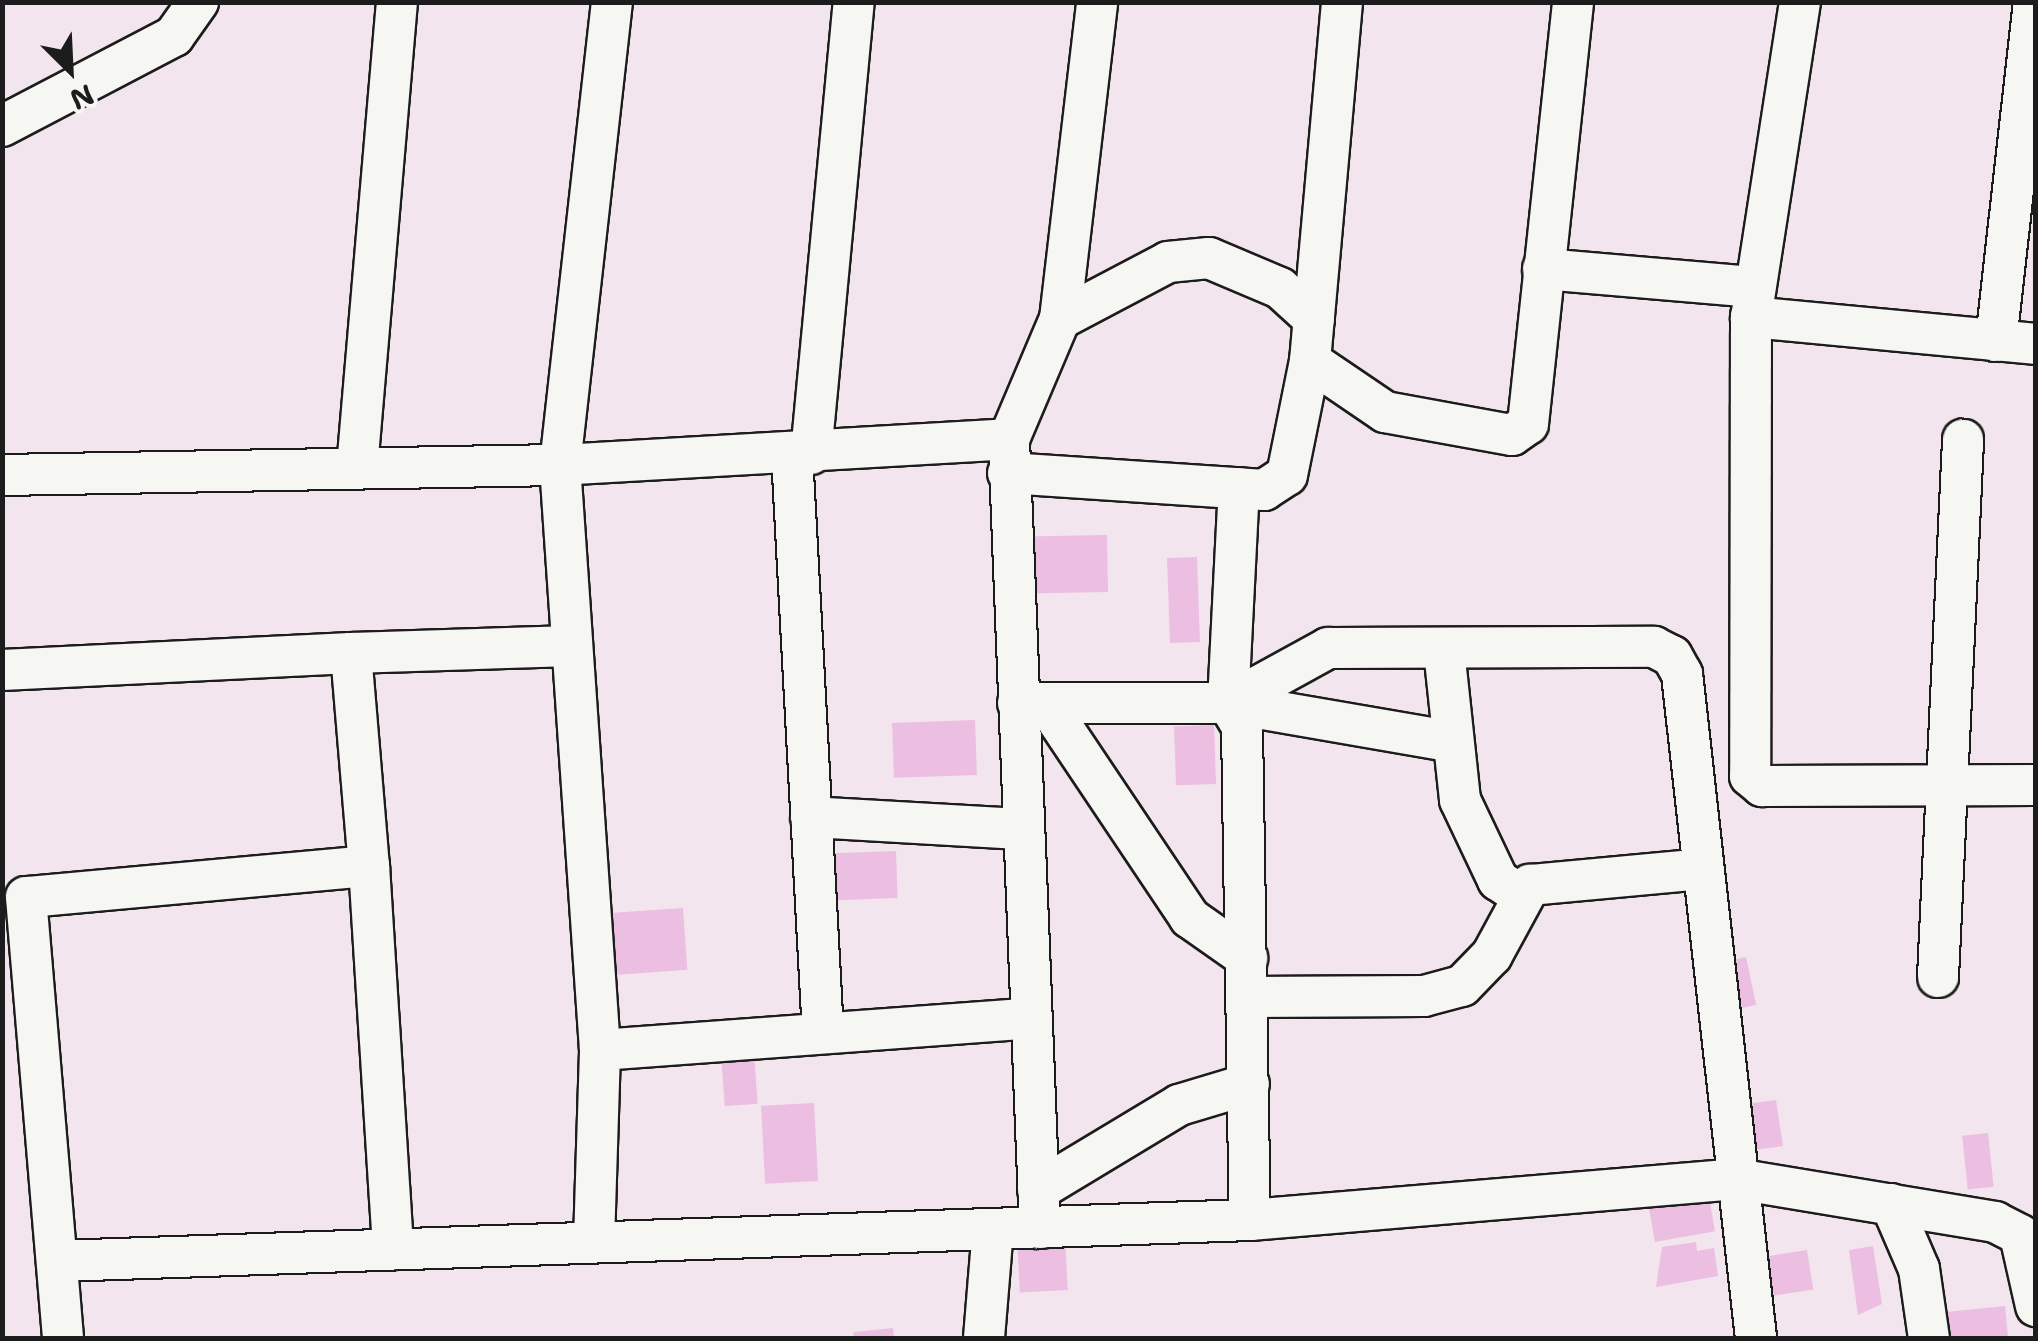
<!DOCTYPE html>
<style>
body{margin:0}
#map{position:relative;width:2038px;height:1341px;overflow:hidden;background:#f3e5ed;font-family:"Shantell Sans",sans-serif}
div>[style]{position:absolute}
.building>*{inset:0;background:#ecbee1;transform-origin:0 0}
.roads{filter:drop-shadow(2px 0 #1c1c1c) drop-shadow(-2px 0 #1c1c1c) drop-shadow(0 2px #1c1c1c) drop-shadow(0 -2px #1c1c1c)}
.street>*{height:40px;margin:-20px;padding:0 20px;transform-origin:20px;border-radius:20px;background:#f6f6f2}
span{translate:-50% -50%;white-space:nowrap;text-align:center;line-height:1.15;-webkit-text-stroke:8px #f6f6f2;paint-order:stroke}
.frame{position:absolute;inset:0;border:5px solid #1c1c1c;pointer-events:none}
.north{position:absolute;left:20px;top:20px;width:100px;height:100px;-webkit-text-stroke:8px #f6f6f2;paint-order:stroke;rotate:156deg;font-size:28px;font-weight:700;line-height:40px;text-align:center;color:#1c1c1c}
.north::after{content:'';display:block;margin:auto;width:35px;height:45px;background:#1c1c1c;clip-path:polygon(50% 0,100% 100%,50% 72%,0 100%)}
</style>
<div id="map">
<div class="building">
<div style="left:1107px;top:535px;width:57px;height:82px;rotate:89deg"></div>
<div style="left:1197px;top:557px;width:85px;height:30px;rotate:88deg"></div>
<div style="left:975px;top:720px;width:55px;height:83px;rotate:88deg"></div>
<div style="left:1214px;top:725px;width:59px;height:40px;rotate:88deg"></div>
<div style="left:896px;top:851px;width:47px;height:63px;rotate:88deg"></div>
<div style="left:683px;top:908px;width:62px;height:83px;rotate:86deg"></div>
<div style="left:1746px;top:957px;width:49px;height:32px;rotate:78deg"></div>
<div style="left:754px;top:1052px;width:52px;height:33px;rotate:86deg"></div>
<div style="clip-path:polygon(1776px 1100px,1783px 1146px,1746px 1151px,1745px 1104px)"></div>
<div style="left:814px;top:1103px;width:78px;height:53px;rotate:87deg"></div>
<div style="left:1988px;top:1133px;width:54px;height:26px;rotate:84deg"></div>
<div style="left:1707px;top:1186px;width:46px;height:61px;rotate:80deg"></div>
<div style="left:1065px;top:1237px;width:53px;height:48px;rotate:87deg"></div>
<div style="clip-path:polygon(1696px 1242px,1697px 1251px,1714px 1248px,1718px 1276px,1656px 1287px,1662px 1247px)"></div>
<div style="clip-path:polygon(1873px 1246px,1882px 1304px,1858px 1315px,1849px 1250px)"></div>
<div style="left:1807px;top:1250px;width:40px;height:46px;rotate:81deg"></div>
<div style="clip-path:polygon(2005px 1306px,2008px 1338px,1949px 1338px,1946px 1312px)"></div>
<div style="left:893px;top:1328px;width:10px;height:40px;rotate:84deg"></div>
</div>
<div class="roads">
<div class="street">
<div style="left:1800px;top:2px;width:319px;rotate:98.8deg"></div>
<div style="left:1751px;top:317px;width:459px;rotate:90.1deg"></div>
<div style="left:1750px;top:776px;width:16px;rotate:40deg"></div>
<div style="left:1762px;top:786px;width:274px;rotate:-0.2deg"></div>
<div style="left:2px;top:126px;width:194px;rotate:-27.6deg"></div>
<div style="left:174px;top:36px;width:42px;rotate:-54.8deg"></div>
<div style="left:1543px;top:269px;width:213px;rotate:4.9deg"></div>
<div style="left:1751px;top:317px;width:286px;rotate:5.4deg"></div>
<div style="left:1060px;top:319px;width:122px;rotate:-27.8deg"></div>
<div style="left:1168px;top:262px;width:41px;rotate:-5.6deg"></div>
<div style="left:1209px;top:258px;width:77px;rotate:22.9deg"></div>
<div style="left:1280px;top:288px;width:46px;rotate:42.4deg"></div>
<div style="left:1996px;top:341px;width:341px;rotate:-83.6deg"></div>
<div style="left:1310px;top:361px;width:91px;rotate:34.2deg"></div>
<div style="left:1385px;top:412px;width:129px;rotate:10.3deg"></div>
<div style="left:1512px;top:435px;width:19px;rotate:-35deg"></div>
<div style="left:1528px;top:424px;width:424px;rotate:-83.9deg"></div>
<div style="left:1009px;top:439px;width:790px;rotate:87.75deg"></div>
<div style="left:792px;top:454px;width:580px;rotate:86.94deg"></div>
<div style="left:811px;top:454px;width:454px;rotate:-84.6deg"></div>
<div style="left:357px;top:468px;width:468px;rotate:-85.1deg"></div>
<div style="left:1008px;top:473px;width:257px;rotate:3.8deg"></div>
<div style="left:1264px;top:490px;width:27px;rotate:-33deg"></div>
<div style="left:1287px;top:475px;width:116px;rotate:-78.6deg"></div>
<div style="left:1310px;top:361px;width:360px;rotate:-84.9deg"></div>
<div style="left:2px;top:475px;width:558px;rotate:-1.03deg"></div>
<div style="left:560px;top:465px;width:450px;rotate:-3.3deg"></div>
<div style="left:1009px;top:439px;width:130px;rotate:-67deg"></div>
<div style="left:1060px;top:319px;width:319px;rotate:-83.3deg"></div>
<div style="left:1444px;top:650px;width:151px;rotate:83.9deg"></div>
<div style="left:1460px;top:800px;width:89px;rotate:64.6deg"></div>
<div style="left:1498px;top:880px;width:27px;rotate:34deg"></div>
<div style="left:351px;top:653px;width:221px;rotate:-1.8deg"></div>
<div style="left:2px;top:670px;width:349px;rotate:-2.8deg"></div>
<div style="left:351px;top:653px;width:214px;rotate:85.2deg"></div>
<div style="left:369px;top:866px;width:344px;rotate:174.8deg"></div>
<div style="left:26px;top:897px;width:443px;rotate:85.2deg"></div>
<div style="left:1018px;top:703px;width:210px"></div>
<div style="left:1228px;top:703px;width:27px;rotate:59deg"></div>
<div style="left:1242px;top:726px;width:494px;rotate:89.1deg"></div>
<div style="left:1046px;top:703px;width:259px;rotate:56.2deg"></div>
<div style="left:1190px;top:918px;width:70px;rotate:35.1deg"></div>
<div style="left:1228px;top:703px;width:114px;rotate:-28.8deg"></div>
<div style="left:1328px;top:648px;width:326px;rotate:-0.2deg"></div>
<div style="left:1654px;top:647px;width:20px;rotate:27deg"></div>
<div style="left:1672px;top:656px;width:21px;rotate:61deg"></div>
<div style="left:1682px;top:674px;width:668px;rotate:83.64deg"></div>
<div style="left:1228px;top:703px;width:224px;rotate:9.8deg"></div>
<div style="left:1228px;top:703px;width:215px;rotate:-87.1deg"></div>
<div style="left:811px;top:817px;width:211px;rotate:3.3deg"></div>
<div style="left:369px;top:866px;width:384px;rotate:86.4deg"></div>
<div style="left:1938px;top:977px;width:538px;rotate:-87.33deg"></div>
<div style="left:1248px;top:997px;width:176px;rotate:-0.3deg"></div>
<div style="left:1424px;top:996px;width:39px;rotate:-15deg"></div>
<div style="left:1462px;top:986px;width:43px;rotate:-45.9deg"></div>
<div style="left:1492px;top:955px;width:80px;rotate:-61.5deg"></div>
<div style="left:1530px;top:885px;width:174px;rotate:-5.3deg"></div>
<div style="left:600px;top:1050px;width:432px;rotate:-4.2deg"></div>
<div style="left:1038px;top:1190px;width:165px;rotate:-31.1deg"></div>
<div style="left:1179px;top:1105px;width:73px;rotate:-16.7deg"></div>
<div style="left:1891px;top:1204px;width:71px;rotate:66.7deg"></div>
<div style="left:1919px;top:1269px;width:70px;rotate:81.8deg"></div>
<div style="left:594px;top:1242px;width:192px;rotate:-88.2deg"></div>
<div style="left:600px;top:1050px;width:586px;rotate:-93.91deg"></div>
<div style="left:560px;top:465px;width:466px;rotate:-83.6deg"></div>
<div style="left:59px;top:1261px;width:1192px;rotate:-1.97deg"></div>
<div style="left:1250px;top:1220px;width:488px;rotate:-4.8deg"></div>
<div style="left:1736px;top:1179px;width:263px;rotate:9.4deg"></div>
<div style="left:1995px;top:1222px;width:28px;rotate:27deg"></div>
<div style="left:2020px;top:1235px;width:73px;rotate:77.3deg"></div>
<div style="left:984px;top:1338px;width:109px;rotate:-85.3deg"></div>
</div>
</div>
<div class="frame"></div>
<div class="north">N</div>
</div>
